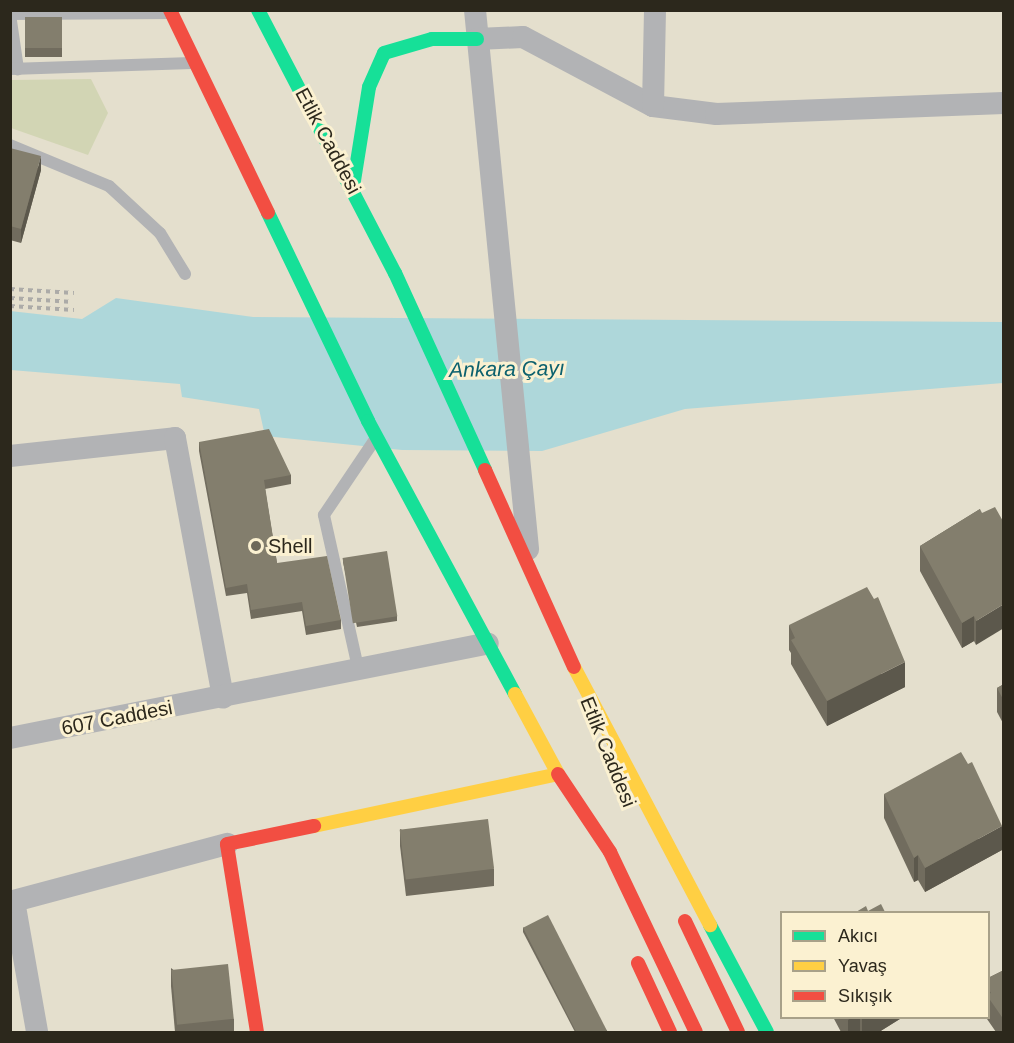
<!DOCTYPE html>
<meta charset="utf-8">
<style>
body{margin:0}
#map{position:relative;width:1014px;height:1043px;overflow:hidden;background:#e4dfcd;font-family:Helvetica,sans-serif}
div>[style]{position:absolute}
.green>*{inset:0;background:#d2d5b4}
.water>*{inset:0;background:#aed7da}
.path>*{height:4px;margin-top:-2px;transform-origin:0;background:repeating-linear-gradient(90deg,#acaba8 0 4.5px,transparent 0 9px)}
.lane>*{height:12px;margin:-6px;padding:0 6px;transform-origin:6px;border-radius:6px;background:#b2b3b5}
.street>*{height:22px;margin:-11px;padding:0 11px;transform-origin:11px;border-radius:11px;background:#b2b3b5}
.fast>*{height:14px;margin:-7px;padding:0 7px;transform-origin:7px;border-radius:7px;background:#16e098}
.slow>*{height:14px;margin:-7px;padding:0 7px;transform-origin:7px;border-radius:7px;background:#ffcf43}
.jam>*{height:14px;margin:-7px;padding:0 7px;transform-origin:7px;border-radius:7px;background:#f24e42}
.wall>*{inset:0;background:#716c5e;transform-origin:0 0}
.shaded-wall>*{inset:0;background:#5c584c}
.building>*{inset:0;background:#837e6d;transform-origin:0 0}
.dots>*{width:16px;height:16px;translate:-50% -50%;box-sizing:border-box;border:3px solid #fbf1d1;border-radius:50%}
span{translate:-50% -50%;white-space:nowrap;text-align:center;line-height:1.15;-webkit-text-stroke:6px #fbf1d1;paint-order:stroke}
.street-label{font-size:20px;color:#2c281c}
.poi-label{font-size:20px;color:#2c281c}
.left{translate:0 -50%;text-align:left}
.water-label{font-size:21px;color:#0c616e;font-style:italic}
.frame{position:absolute;inset:0;border:12px solid #2c281c;pointer-events:none}
.legend{position:absolute;left:780px;top:911px;width:210px;height:108px;box-sizing:border-box;background:#fbf1d1;border:2px solid #a8a189;margin:0;padding:8px 10px;list-style:none;font-size:18px;color:#2c281c}
.legend li{display:flex;align-items:center;gap:12px;height:30px}
.legend b{width:30px;border:2px solid #a8a189}
</style>
<div id="map">
<div class="green">
<div style="clip-path:polygon(91px 79px,108px 113px,88px 155px,11px 128px,11px 80px)"></div>
</div>
<div class="water">
<div style="clip-path:polygon(116px 298px,253px 317px,1003px 322px,1003px 383px,685px 409px,542px 451px,402px 450px,265px 436px,259px 409px,182px 397px,180px 384px,11px 370px,10px 311px,82px 319px)"></div>
</div>
<div class="path">
<div style="left:10px;top:289px;width:64px;rotate:3.6deg"></div>
<div style="left:10px;top:298px;width:63px;rotate:3.6deg"></div>
<div style="left:10px;top:306px;width:64px;rotate:3.6deg"></div>
</div>
<div class="lane">
<div style="left:10px;top:14px;width:160px;rotate:-0.4deg"></div>
<div style="left:10px;top:14px;width:56px;rotate:81.7deg"></div>
<div style="left:10px;top:69px;width:182px;rotate:-1.9deg"></div>
<div style="left:10px;top:145px;width:107px;rotate:22.5deg"></div>
<div style="left:109px;top:186px;width:69px;rotate:42.7deg"></div>
<div style="left:160px;top:233px;width:48px;rotate:58.6deg"></div>
<div style="left:359px;top:672px;width:161px;rotate:-102.6deg"></div>
<div style="left:324px;top:515px;width:89px;rotate:-56deg"></div>
</div>
<div class="street">
<div style="left:475px;top:10px;width:542px;rotate:84.38deg"></div>
<div style="left:477px;top:39px;width:46px;rotate:-2.5deg"></div>
<div style="left:523px;top:37px;width:147px;rotate:28deg"></div>
<div style="left:653px;top:106px;width:64px;rotate:7.2deg"></div>
<div style="left:716px;top:114px;width:288px;rotate:-2.2deg"></div>
<div style="left:653px;top:106px;width:96px;rotate:-88.8deg"></div>
<div style="left:10px;top:456px;width:166px;rotate:-6.2deg"></div>
<div style="left:175px;top:438px;width:264px;rotate:79.5deg"></div>
<div style="left:10px;top:738px;width:487px;rotate:-11.2deg"></div>
<div style="left:14px;top:901px;width:133px;rotate:80deg"></div>
<div style="left:10px;top:902px;width:225px;rotate:-15deg"></div>
</div>
<div class="fast">
<div style="left:258px;top:10px;width:297px;rotate:62.5deg"></div>
<div style="left:395px;top:273px;width:217px;rotate:65.4deg"></div>
<div style="left:353px;top:187px;width:101px;rotate:-80.9deg"></div>
<div style="left:369px;top:87px;width:37px;rotate:-66deg"></div>
<div style="left:384px;top:53px;width:50px;rotate:-16.3deg"></div>
<div style="left:432px;top:39px;width:45px"></div>
<div style="left:268px;top:213px;width:231px;rotate:64.3deg"></div>
<div style="left:368px;top:421px;width:310px;rotate:61.7deg"></div>
<div style="left:710px;top:925px;width:121px;rotate:62deg"></div>
</div>
<div class="slow">
<div style="left:574px;top:667px;width:292px;rotate:62.2deg"></div>
<div style="left:515px;top:694px;width:91px;rotate:61.7deg"></div>
<div style="left:314px;top:826px;width:249px;rotate:-12deg"></div>
</div>
<div class="jam">
<div style="left:170px;top:10px;width:225px;rotate:64.2deg"></div>
<div style="left:485px;top:470px;width:216px;rotate:65.7deg"></div>
<div style="left:558px;top:774px;width:94px;rotate:56.3deg"></div>
<div style="left:610px;top:852px;width:199px;rotate:64.5deg"></div>
<div style="left:685px;top:921px;width:123px;rotate:64.5deg"></div>
<div style="left:638px;top:963px;width:76px;rotate:65.1deg"></div>
<div style="left:257px;top:1032px;width:190px;rotate:-99.1deg"></div>
<div style="left:227px;top:844px;width:89px;rotate:-11.7deg"></div>
</div>
<div class="wall">
<div style="left:25px;top:17px;width:37px;height:40px"></div>
<div style="clip-path:polygon(10px 148px,41px 170px,21px 243px,10px 240px)"></div>
<div style="clip-path:polygon(199px 442px,291px 475px,291px 484px,265px 489px,277px 563px,341px 620px,341px 629px,306px 635px,302px 611px,251px 619px,247px 593px,226px 596px,199px 451px)"></div>
<div style="clip-path:polygon(980px 509px,976px 645px,974px 641px,962px 648px,920px 571px,920px 546px)"></div>
<div style="clip-path:polygon(343px 558px,397px 616px,397px 621px,357px 627px,343px 562px)"></div>
<div style="clip-path:polygon(789px 625px,905px 687px,827px 726px,791px 664px,791px 653px,789px 650px)"></div>
<div style="clip-path:polygon(1004px 684px,1004px 725px,997px 712px,997px 688px)"></div>
<div style="clip-path:polygon(884px 794px,1002px 850px,925px 892px,918px 880px,914px 882px,884px 818px)"></div>
<div style="clip-path:polygon(400px 829px,494px 869px,494px 886px,406px 896px,400px 846px)"></div>
<div style="clip-path:polygon(523px 927px,608px 1032px,575px 1032px,523px 932px)"></div>
<div style="clip-path:polygon(171px 968px,234px 1019px,234px 1032px,175px 1032px,171px 986px)"></div>
<div style="clip-path:polygon(1004px 970px,1004px 1032px,996px 1032px,987px 1019px,987px 1017px,988px 1017px,988px 978px)"></div>
<div style="clip-path:polygon(833px 1017px,903px 1017px,879px 1032px,841px 1032px)"></div>
</div>
<div class="shaded-wall">
<div style="clip-path:polygon(41px 156px,41px 170px,21px 243px,21px 229px)"></div>
<div style="clip-path:polygon(1004px 604px,1004px 628px,976px 645px,976px 621px)"></div>
<div style="clip-path:polygon(974px 616px,974px 641px,962px 648px,962px 623px)"></div>
<div style="clip-path:polygon(905px 662px,905px 687px,827px 726px,827px 701px)"></div>
<div style="clip-path:polygon(1002px 826px,1002px 850px,925px 892px,925px 868px)"></div>
<div style="clip-path:polygon(918px 855px,918px 880px,914px 882px,914px 858px)"></div>
<div style="clip-path:polygon(853px 1017px,860px 1017px,860px 1032px,848px 1032px,848px 1020px)"></div>
<div style="clip-path:polygon(863px 1017px,903px 1017px,879px 1032px,862px 1032px,862px 1018px)"></div>
</div>
<div class="building">
<div style="left:25px;top:17px;width:37px;height:31px"></div>
<div style="clip-path:polygon(10px 148px,41px 156px,21px 229px,10px 226px)"></div>
<div style="clip-path:polygon(269px 429px,291px 475px,264px 480px,277px 563px,327px 556px,341px 620px,306px 626px,302px 602px,251px 610px,247px 584px,226px 588px,199px 442px)"></div>
<div style="clip-path:polygon(995px 507px,1004px 523px,1004px 604px,976px 621px,974px 616px,962px 623px,920px 546px,980px 509px,982px 513px)"></div>
<div style="left:387px;top:551px;width:66px;height:45px;rotate:81deg"></div>
<div style="clip-path:polygon(867px 587px,874px 599px,878px 597px,905px 662px,827px 701px,791px 640px,795px 638px,789px 625px)"></div>
<div style="clip-path:polygon(1004px 684px,1004px 701px,997px 688px)"></div>
<div style="clip-path:polygon(961px 752px,968px 764px,972px 762px,1002px 826px,925px 868px,918px 855px,914px 858px,884px 794px)"></div>
<div style="left:488px;top:819px;width:50px;height:89px;rotate:83deg"></div>
<div style="clip-path:polygon(881px 904px,885px 912px,856px 912px,866px 906px,868px 911px)"></div>
<div style="left:548px;top:915px;width:131px;height:28px;rotate:63deg"></div>
<div style="left:228px;top:964px;width:55px;height:57px;rotate:84deg"></div>
<div style="clip-path:polygon(1004px 970px,1004px 1020px,988px 997px,988px 994px,991px 993px,988px 988px,988px 978px)"></div>
</div>
<div class="dots">
<div style="left:256px;top:546px;background:#6c685a"></div>
</div>
<div class="street-label">
<span style="left:328px;top:141px;rotate:62deg">Etlik Caddesi</span>
<span style="left:117px;top:718px;rotate:-11deg">607 Caddesi</span>
<span style="left:608px;top:752px;rotate:68deg">Etlik Caddesi</span>
</div>
<div class="poi-label">
<span class="left" style="left:268px;top:546px">Shell</span>
</div>
<div class="water-label">
<span style="left:507px;top:369px;rotate:-1deg">Ankara Çayı</span>
</div>
<div class="frame"></div>
<ul class="legend">
<li><b style="height:8px;background:#16e098"></b>Akıcı</li>
<li><b style="height:8px;background:#ffcf43"></b>Yavaş</li>
<li><b style="height:8px;background:#f24e42"></b>Sıkışık</li>
</ul>
</div>
